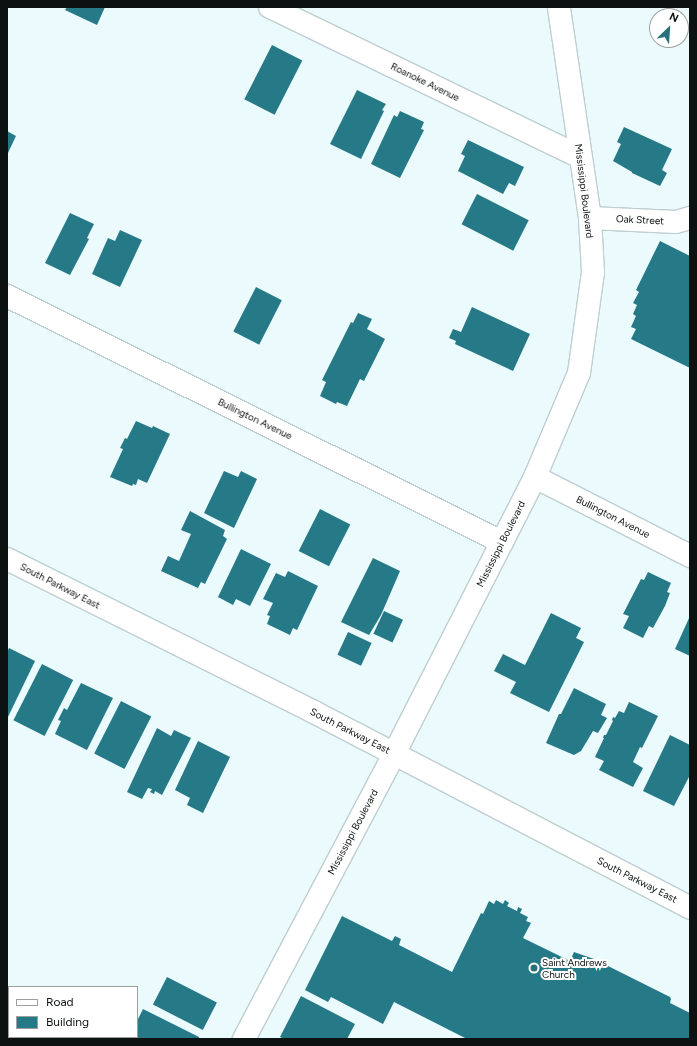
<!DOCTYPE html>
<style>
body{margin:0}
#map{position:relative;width:697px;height:1046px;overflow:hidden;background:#ebfafc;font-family:Figtree,sans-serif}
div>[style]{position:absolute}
.building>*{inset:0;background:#267a87;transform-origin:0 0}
.roads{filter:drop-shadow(1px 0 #bfced0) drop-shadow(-1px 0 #bfced0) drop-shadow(0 1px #bfced0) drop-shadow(0 -1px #bfced0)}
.minor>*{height:22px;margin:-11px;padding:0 11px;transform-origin:11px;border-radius:11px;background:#fff}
.major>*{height:22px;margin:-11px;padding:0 11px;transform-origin:11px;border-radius:11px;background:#fff}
.dots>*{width:11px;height:11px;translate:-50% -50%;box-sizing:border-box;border:2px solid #fff;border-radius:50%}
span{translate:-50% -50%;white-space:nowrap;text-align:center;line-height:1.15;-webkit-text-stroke:4px #fff;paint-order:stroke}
.street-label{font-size:10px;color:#0c1112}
.poi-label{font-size:10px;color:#0c1112}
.left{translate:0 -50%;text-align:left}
.frame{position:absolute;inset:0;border:8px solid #0c1112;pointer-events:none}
.legend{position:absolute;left:8px;top:986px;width:130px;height:52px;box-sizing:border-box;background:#fff;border:1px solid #9ea0a0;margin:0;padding:5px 7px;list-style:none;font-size:12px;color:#0c1112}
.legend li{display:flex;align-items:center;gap:8px;height:20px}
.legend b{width:20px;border:1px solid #9ea0a0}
.north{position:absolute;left:649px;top:8px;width:40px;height:40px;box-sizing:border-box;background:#fff;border:1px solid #9ea0a0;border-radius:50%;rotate:25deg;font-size:11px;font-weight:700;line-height:16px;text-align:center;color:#0c1112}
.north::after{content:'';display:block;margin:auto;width:14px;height:18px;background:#28707c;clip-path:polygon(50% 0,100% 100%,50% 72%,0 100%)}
</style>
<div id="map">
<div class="building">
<div style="clip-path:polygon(67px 7px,105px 7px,97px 25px,65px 10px)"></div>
<div style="left:272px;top:45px;width:34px;height:61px;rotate:27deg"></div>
<div style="clip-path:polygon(357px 90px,386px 104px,382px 110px,384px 111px,361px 159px,330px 144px)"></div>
<div style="clip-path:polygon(400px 111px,424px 122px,421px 129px,424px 130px,400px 178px,371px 164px,394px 115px,397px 117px)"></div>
<div style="clip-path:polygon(624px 127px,672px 149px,662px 170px,667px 173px,660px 186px,632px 173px,632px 172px,613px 161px,621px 144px,617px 142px)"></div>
<div style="clip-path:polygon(7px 131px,16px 136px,7px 155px)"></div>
<div style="clip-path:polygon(468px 140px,524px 167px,515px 186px,509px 183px,503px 194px,458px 171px,465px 156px,461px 154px)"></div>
<div style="left:477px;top:194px;width:58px;height:34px;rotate:27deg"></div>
<div style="clip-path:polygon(70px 213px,94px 224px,87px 238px,89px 239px,70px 275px,45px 263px)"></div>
<div style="clip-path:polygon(120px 230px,142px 240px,120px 287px,92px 274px,108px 238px,115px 241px)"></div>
<div style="clip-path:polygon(660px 241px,690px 256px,690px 368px,631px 339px,636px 329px,631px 327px,636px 316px,633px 314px,637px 305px,633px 303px,639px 292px,636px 290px)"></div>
<div style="left:256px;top:287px;width:29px;height:50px;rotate:27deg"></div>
<div style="clip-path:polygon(472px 307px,530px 334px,513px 371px,455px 344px,456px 341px,449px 338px,453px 329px,461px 332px)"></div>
<div style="clip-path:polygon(358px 313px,372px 319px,367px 329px,385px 339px,364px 381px,360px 379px,347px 406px,337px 402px,336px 404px,320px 396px,326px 382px,322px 380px,351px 322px,353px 323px)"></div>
<div style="clip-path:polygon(136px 421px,152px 428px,153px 426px,170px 434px,147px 483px,138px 479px,136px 485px,133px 484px,132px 486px,110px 477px,123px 449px,120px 448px,125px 438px,127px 439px)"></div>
<div style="clip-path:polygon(224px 471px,238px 477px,241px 471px,257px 479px,234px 528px,204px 513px)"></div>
<div style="left:320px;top:509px;width:34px;height:47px;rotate:27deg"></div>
<div style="clip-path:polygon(190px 511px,225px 530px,223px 536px,227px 539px,205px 584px,201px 582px,198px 588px,161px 571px,168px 556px,179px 561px,191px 534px,181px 530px)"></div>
<div style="clip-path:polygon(241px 549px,271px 564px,250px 606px,236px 599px,233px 605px,218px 597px)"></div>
<div style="clip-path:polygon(373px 558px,400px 571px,381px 615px,369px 635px,341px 622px)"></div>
<div style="clip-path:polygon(288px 571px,318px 586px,297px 630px,293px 628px,290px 635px,267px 624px,270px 616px,267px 615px,273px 603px,263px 599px,276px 573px,285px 577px)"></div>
<div style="clip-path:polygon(648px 572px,671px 583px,667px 592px,670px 593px,665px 606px,653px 628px,649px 626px,643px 638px,623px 628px,629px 616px,623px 614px,641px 579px,644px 580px)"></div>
<div style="left:384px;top:611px;width:21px;height:25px;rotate:25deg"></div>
<div style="clip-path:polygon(551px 613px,581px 628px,576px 638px,584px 642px,549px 712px,510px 693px,516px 682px,494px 671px,503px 654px,525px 665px)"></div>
<div style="clip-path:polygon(690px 616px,690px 656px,675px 649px)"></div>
<div style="left:348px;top:632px;width:26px;height:25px;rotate:25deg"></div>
<div style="clip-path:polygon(9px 648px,35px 661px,7px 719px,7px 652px)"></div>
<div style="left:42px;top:664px;width:35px;height:63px;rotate:27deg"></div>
<div style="clip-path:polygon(81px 683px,113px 698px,87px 750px,55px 734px,61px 721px,58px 720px,64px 708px,67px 710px)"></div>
<div style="clip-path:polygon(574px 688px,606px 704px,601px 715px,607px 718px,598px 733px,593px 731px,581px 751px,574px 755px,546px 743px,559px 714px,561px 714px)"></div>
<div style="left:121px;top:701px;width:34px;height:59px;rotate:27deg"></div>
<div style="clip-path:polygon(629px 702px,658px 716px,642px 748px,640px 747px,633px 762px,643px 768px,633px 787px,599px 770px,604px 761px,595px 757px,604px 738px,603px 738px,604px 735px,606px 735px,613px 721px,612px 720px,613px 717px,615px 718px,619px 711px,624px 713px)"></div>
<div style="clip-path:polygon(157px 728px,171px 736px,174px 730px,191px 738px,162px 795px,155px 791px,154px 794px,150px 792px,152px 789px,148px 788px,142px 799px,127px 792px)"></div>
<div style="clip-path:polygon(670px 735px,690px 745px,690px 775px,674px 806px,643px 791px)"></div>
<div style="clip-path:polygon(198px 741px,230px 757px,203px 813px,187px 805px,190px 798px,175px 790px)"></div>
<div style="clip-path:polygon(496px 900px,503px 904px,505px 900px,509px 903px,507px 906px,517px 911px,518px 907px,522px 909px,520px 913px,528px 917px,526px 921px,531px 923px,523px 938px,570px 961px,574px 952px,594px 959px,670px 997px,671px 999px,670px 1003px,690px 1013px,690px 1039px,467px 1039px,394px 1002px,383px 1024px,331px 997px,328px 1002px,305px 990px,342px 916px,392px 941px,395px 936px,401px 939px,399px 945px,452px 972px,481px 913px,483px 914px,489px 901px,494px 904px)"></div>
<div style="left:167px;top:977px;width:56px;height:31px;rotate:27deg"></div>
<div style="clip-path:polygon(301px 996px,355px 1024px,347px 1039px,284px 1039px,280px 1037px)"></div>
<div style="clip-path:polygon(143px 1009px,199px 1037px,199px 1039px,128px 1039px,129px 1037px,137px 1037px,137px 1021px)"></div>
</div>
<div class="roads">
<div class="minor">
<div style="left:270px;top:7px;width:344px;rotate:25.8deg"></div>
<div style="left:590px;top:218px;width:86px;rotate:2.7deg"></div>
<div style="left:676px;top:222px;width:15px;rotate:-16deg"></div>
<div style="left:7px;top:296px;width:553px;rotate:26.43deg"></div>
<div style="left:535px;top:477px;width:174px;rotate:27deg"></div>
<div style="left:244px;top:1039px;width:322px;rotate:-62.2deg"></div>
</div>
<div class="major">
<div style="left:7px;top:559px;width:343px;rotate:26.5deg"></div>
<div style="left:314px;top:712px;width:424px;rotate:27.5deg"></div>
<div style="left:394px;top:754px;width:311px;rotate:-63deg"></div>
<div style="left:535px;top:477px;width:113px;rotate:-67.1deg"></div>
<div style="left:579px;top:373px;width:102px;rotate:-82.1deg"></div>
<div style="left:593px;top:272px;width:54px;rotate:-93.2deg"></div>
<div style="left:590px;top:218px;width:213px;rotate:-98.4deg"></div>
</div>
</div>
<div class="dots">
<div style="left:534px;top:968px;background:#28707c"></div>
</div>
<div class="street-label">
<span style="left:425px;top:82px;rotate:26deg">Roanoke Avenue</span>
<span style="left:584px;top:191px;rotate:83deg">Mississippi Boulevard</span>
<span style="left:640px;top:220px;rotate:3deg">Oak Street</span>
<span style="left:255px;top:419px;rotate:26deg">Bullington Avenue</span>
<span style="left:613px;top:517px;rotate:27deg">Bullington Avenue</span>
<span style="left:501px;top:544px;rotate:-63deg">Mississippi Boulevard</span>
<span style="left:60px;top:586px;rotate:27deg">South Parkway East</span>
<span style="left:350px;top:731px;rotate:27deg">South Parkway East</span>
<span style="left:353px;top:832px;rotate:-62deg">Mississippi Boulevard</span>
<span style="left:637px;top:880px;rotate:27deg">South Parkway East</span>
</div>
<div class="poi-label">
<span class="left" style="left:542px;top:968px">Saint Andrews<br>Church</span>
</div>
<div class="frame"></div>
<ul class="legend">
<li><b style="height:5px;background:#fff"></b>Road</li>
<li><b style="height:11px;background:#267a87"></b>Building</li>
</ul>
<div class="north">N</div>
</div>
